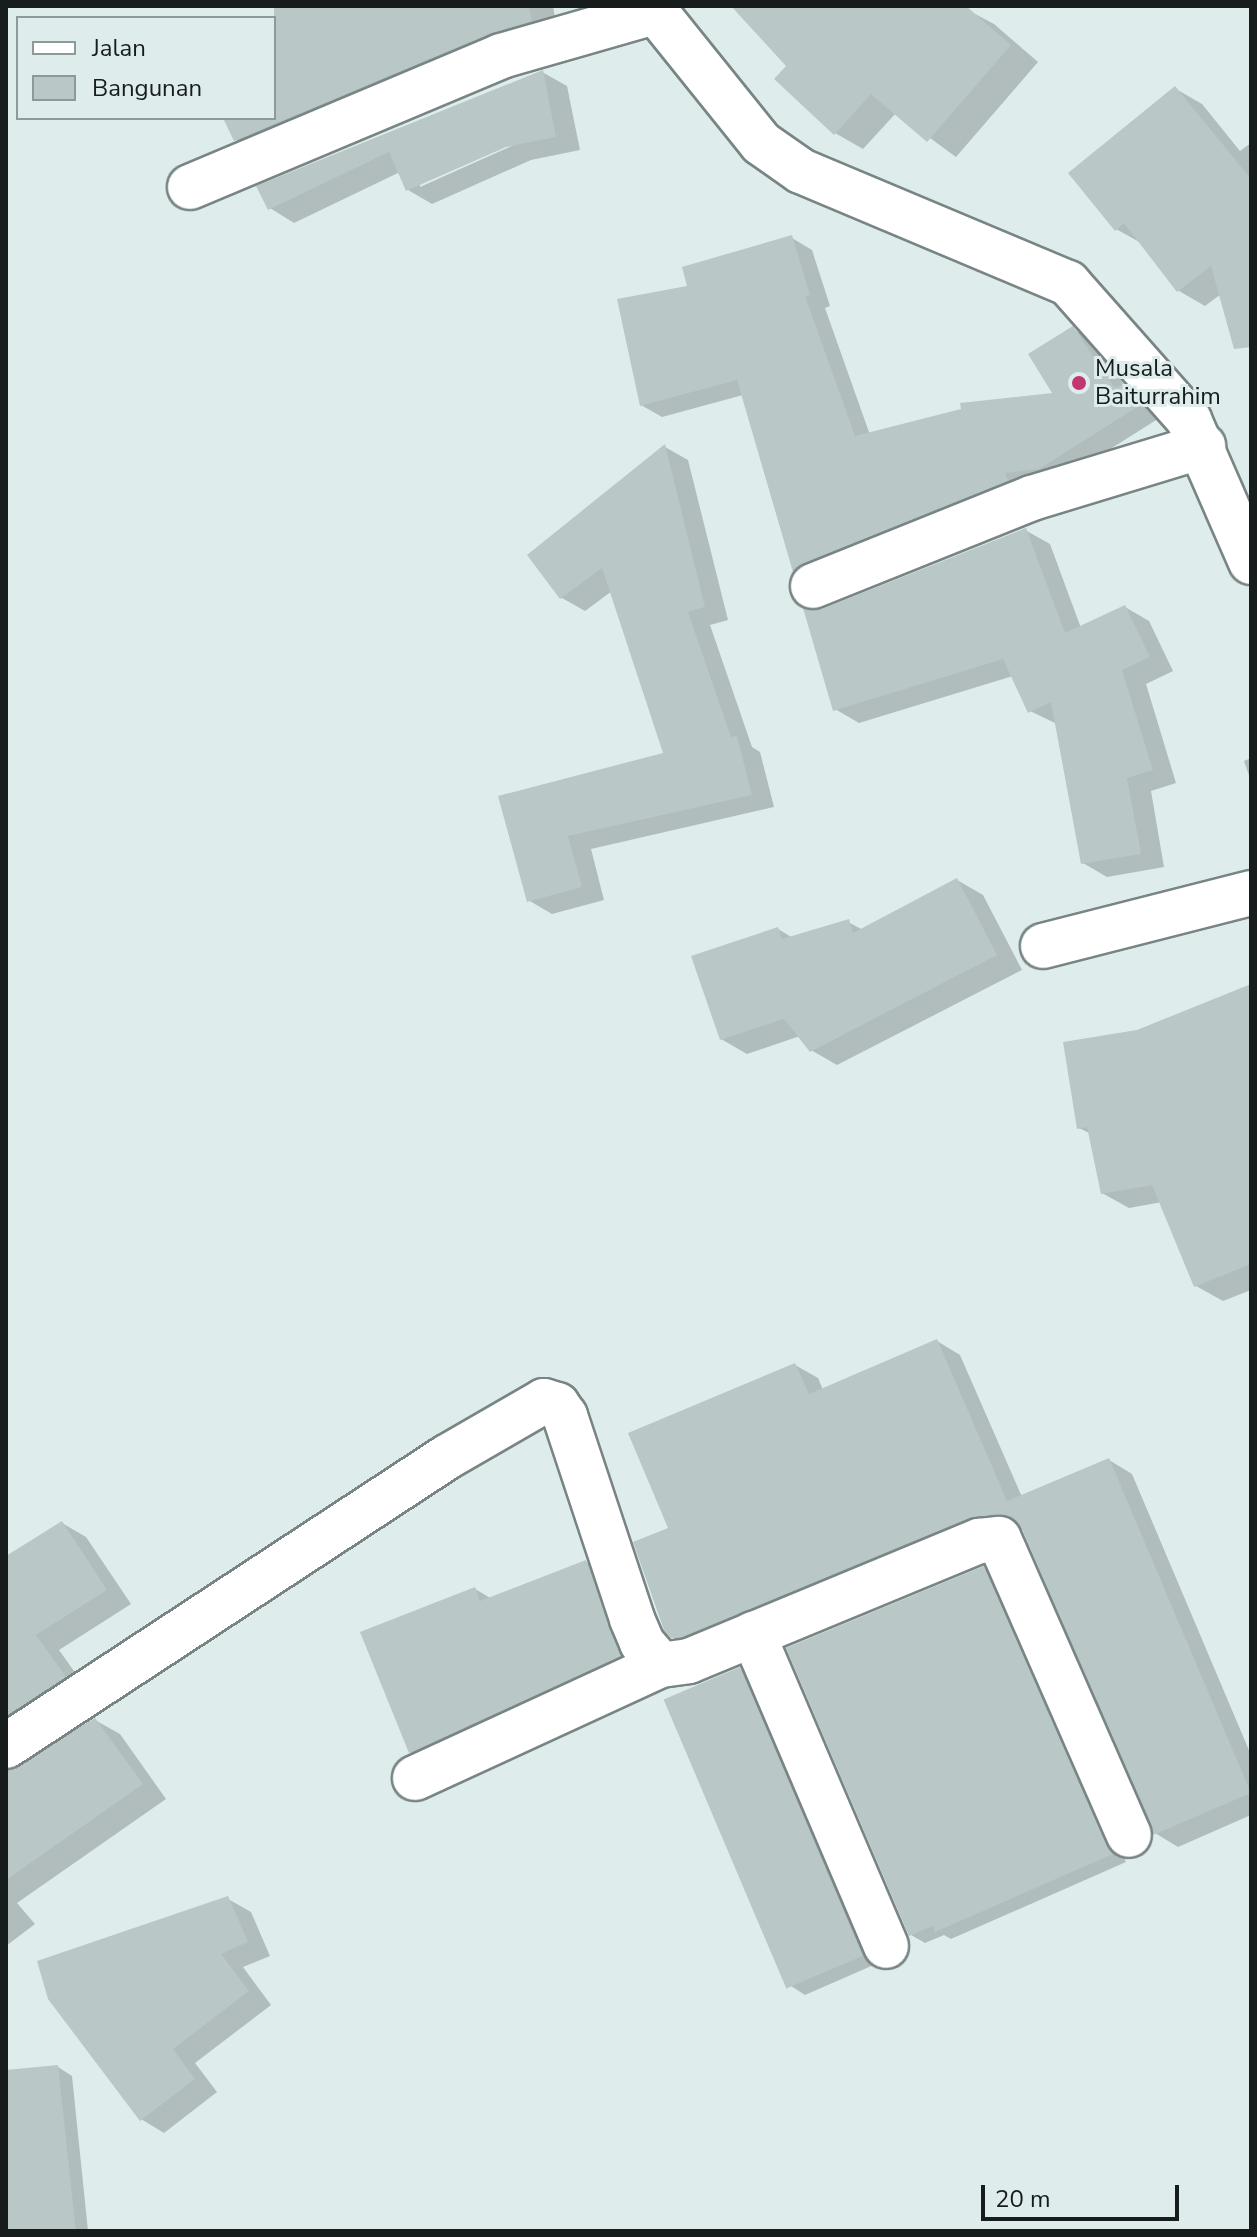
<!DOCTYPE html>
<style>
body{margin:0}
#map{position:relative;width:1257px;height:2237px;overflow:hidden;background:#deecec;font-family:"Nunito Sans",sans-serif}
div>[style]{position:absolute}
.shadow>*{inset:0;background:#0003}
.building>*{inset:0;background:#b9c7c6;transform-origin:0 0}
.roads{filter:drop-shadow(2px 0 #788584) drop-shadow(-2px 0 #788584) drop-shadow(0 2px #788584) drop-shadow(0 -2px #788584)}
.minor>*{height:44px;margin:-22px;padding:0 22px;transform-origin:22px;border-radius:22px;background:#fff}
.dots>*{width:22px;height:22px;translate:-50% -50%;box-sizing:border-box;border:4px solid #deecec;border-radius:50%}
span{translate:-50% -50%;white-space:nowrap;text-align:center;line-height:1.15;-webkit-text-stroke:6px #deecec;paint-order:stroke}
.poi-label{font-size:24px;color:#171c1c}
.left{translate:0 -50%;text-align:left}
.frame{position:absolute;inset:0;border:8px solid #171c1c;pointer-events:none}
.legend{position:absolute;left:16px;top:16px;width:260px;height:104px;box-sizing:border-box;background:#deecec;border:2px solid #8e9999;margin:0;padding:10px 14px;list-style:none;font-size:24px;color:#171c1c}
.legend li{display:flex;align-items:center;gap:16px;height:40px}
.legend b{width:40px;border:2px solid #8e9999}
.scale{position:absolute;left:981px;top:2185px;width:198px;height:36px;box-sizing:border-box;border:4px solid #171c1c;border-top:0;padding-left:10px;font-size:24px;line-height:28px;white-space:nowrap;color:#171c1c;-webkit-text-stroke:6px #deecec;paint-order:stroke}
</style>
<div id="map">
<div class="shadow">
<div style="clip-path:polygon(295px 6px,553px 6px,558px 36px,262px 155px,236px 140px,225px 118px,274px 118px,270px 18px)"></div>
<div style="clip-path:polygon(734px 6px,960px 6px,994px 24px,1038px 62px,956px 157px,896px 113px,863px 149px,835px 133px,789px 66px)"></div>
<div style="clip-path:polygon(evenodd,542px 72px,567px 86px,580px 150px,531px 160px,432px 204px,408px 190px,400px 172px,294px 223px,270px 208px,259px 187px,542px 72px,514px 141px,516px 144px,420px 187px,420px 183px,514px 141px)"></div>
<div style="clip-path:polygon(1176px 89px,1202px 104px,1240px 151px,1251px 143px,1251px 332px,1221px 294px,1205px 306px,1179px 291px,1143px 244px,1116px 229px)"></div>
<div style="clip-path:polygon(792px 238px,812px 250px,830px 306px,825px 308px,870px 435px,1055px 395px,1073px 329px,1094px 341px,1126px 388px,1161px 417px,1061px 480px,815px 583px,794px 571px,743px 395px,662px 417px,641px 405px,689px 287px)"></div>
<div style="clip-path:polygon(665px 447px,688px 460px,728px 620px,710px 625px,752px 747px,760px 752px,774px 807px,591px 849px,604px 900px,552px 914px,528px 900px,501px 797px,666px 755px,612px 591px,585px 611px,562px 598px,530px 556px)"></div>
<div style="clip-path:polygon(1025px 530px,1050px 544px,1081px 628px,1125px 607px,1149px 621px,1173px 671px,1146px 684px,1176px 783px,1151px 791px,1164px 867px,1107px 877px,1083px 863px,1057px 724px,1030px 711px,1013px 676px,859px 723px,835px 709px,823px 611px)"></div>
<div style="clip-path:polygon(1251px 758px,1251px 781px,1244px 761px)"></div>
<div style="clip-path:polygon(957px 880px,983px 895px,1022px 970px,837px 1065px,811px 1050px,800px 1036px,747px 1054px,721px 1039px,778px 929px,793px 938px,848px 922px,863px 930px)"></div>
<div style="clip-path:polygon(1251px 988px,1251px 1290px,1223px 1301px,1196px 1286px,1162px 1202px,1129px 1208px,1102px 1193px,1091px 1134px,1079px 1128px,1138px 1032px)"></div>
<div style="clip-path:polygon(937px 1341px,960px 1355px,1022px 1497px,1109px 1460px,1132px 1474px,1251px 1755px,1251px 1815px,1178px 1847px,1155px 1833px,1024px 1530px,994px 1530px,696px 1650px,672px 1637px,671px 1529px,795px 1365px,818px 1378px,823px 1390px)"></div>
<div style="clip-path:polygon(62px 1523px,86px 1537px,131px 1604px,59px 1650px,89px 1692px,6px 1761px,6px 1558px)"></div>
<div style="clip-path:polygon(586px 1562px,614px 1578px,648px 1672px,438px 1768px,410px 1752px,475px 1589px,492px 1599px)"></div>
<div style="clip-path:polygon(983px 1568px,998px 1577px,1126px 1862px,951px 1939px,944px 1935px,925px 1943px,911px 1935px)"></div>
<div style="clip-path:polygon(740px 1669px,754px 1677px,876px 1964px,805px 1995px,791px 1986px)"></div>
<div style="clip-path:polygon(95px 1720px,120px 1734px,166px 1799px,17px 1903px,35px 1924px,6px 1946px,6px 1765px,10px 1772px)"></div>
<div style="clip-path:polygon(228px 1899px,251px 1912px,270px 1956px,243px 1967px,271px 2005px,195px 2063px,217px 2092px,164px 2133px,141px 2119px)"></div>
<div style="clip-path:polygon(58px 2067px,72px 2076px,88px 2231px,6px 2231px,6px 2073px)"></div>
</div>
<div class="building">
<div style="clip-path:polygon(274px 6px,529px 6px,532px 21px,491px 33px,234px 141px,223px 118px,274px 118px)"></div>
<div style="clip-path:polygon(731px 6px,966px 6px,1011px 45px,927px 142px,871px 94px,834px 135px,774px 79px,786px 66px)"></div>
<div style="clip-path:polygon(543px 70px,556px 137px,506px 147px,406px 191px,389px 152px,268px 210px,256px 186px)"></div>
<div style="clip-path:polygon(1175px 86px,1251px 179px,1251px 347px,1234px 349px,1211px 266px,1177px 292px,1124px 223px,1115px 231px,1068px 173px)"></div>
<div style="clip-path:polygon(792px 235px,810px 295px,805px 296px,855px 436px,961px 409px,960px 403px,1052px 393px,1028px 354px,1073px 326px,1114px 387px,1125px 385px,1142px 404px,1039px 469px,1005px 473px,1008px 481px,804px 563px,793px 572px,737px 380px,640px 406px,617px 299px,687px 286px,682px 267px)"></div>
<div style="clip-path:polygon(665px 444px,705px 607px,688px 612px,731px 737px,737px 736px,752px 795px,568px 836px,582px 887px,527px 902px,498px 796px,663px 753px,602px 568px,560px 599px,527px 555px)"></div>
<div style="clip-path:polygon(1026px 528px,1065px 633px,1125px 605px,1150px 657px,1122px 670px,1153px 770px,1127px 778px,1141px 854px,1081px 864px,1051px 702px,1028px 713px,1003px 659px,833px 711px,803px 608px,822px 609px)"></div>
<div style="clip-path:polygon(957px 878px,997px 955px,810px 1052px,784px 1019px,720px 1040px,691px 956px,778px 927px,782px 939px,849px 919px,853px 933px)"></div>
<div style="clip-path:polygon(1251px 984px,1251px 1264px,1194px 1287px,1152px 1185px,1101px 1194px,1087px 1127px,1077px 1129px,1063px 1042px,1137px 1030px)"></div>
<div style="clip-path:polygon(937px 1339px,1007px 1501px,1109px 1458px,1251px 1793px,1153px 1835px,1022px 1529px,1011px 1517px,969px 1518px,682px 1637px,671px 1638px,664px 1630px,633px 1542px,668px 1528px,628px 1433px,795px 1363px,809px 1394px)"></div>
<div style="clip-path:polygon(62px 1521px,107px 1590px,36px 1635px,66px 1677px,6px 1716px,6px 1556px)"></div>
<div style="clip-path:polygon(586px 1560px,621px 1656px,409px 1753px,360px 1632px,475px 1587px,480px 1601px)"></div>
<div style="clip-path:polygon(984px 1566px,1113px 1854px,935px 1932px,933px 1926px,909px 1936px,786px 1648px)"></div>
<div style="left:740px;top:1667px;width:314px;height:83px;rotate:67deg"></div>
<div style="clip-path:polygon(95px 1718px,143px 1784px,6px 1880px,6px 1771px)"></div>
<div style="clip-path:polygon(228px 1896px,248px 1942px,221px 1954px,249px 1991px,173px 2049px,195px 2079px,140px 2121px,48px 1999px,37px 1961px)"></div>
<div style="clip-path:polygon(58px 2065px,76px 2231px,6px 2231px,6px 2070px)"></div>
</div>
<div class="roads">
<div class="minor">
<div style="left:651px;top:6px;width:176px;rotate:51.2deg"></div>
<div style="left:761px;top:143px;width:49px;rotate:35deg"></div>
<div style="left:801px;top:171px;width:290px;rotate:22.8deg"></div>
<div style="left:1068px;top:283px;width:183px;rotate:48.5deg"></div>
<div style="left:1189px;top:420px;width:155px;rotate:66.4deg"></div>
<div style="left:190px;top:187px;width:337px;rotate:-22.8deg"></div>
<div style="left:501px;top:56px;width:159px;rotate:-16deg"></div>
<div style="left:813px;top:586px;width:236px;rotate:-21.9deg"></div>
<div style="left:1032px;top:498px;width:179px;rotate:-16.9deg"></div>
<div style="left:1043px;top:946px;width:215px;rotate:-14.3deg"></div>
<div style="left:753px;top:1634px;width:339px;rotate:66.9deg"></div>
<div style="left:6px;top:1746px;width:527px;rotate:-33.24deg"></div>
<div style="left:447px;top:1457px;width:112px;rotate:-30deg"></div>
<div style="left:544px;top:1401px;width:14px;rotate:17deg"></div>
<div style="left:557px;top:1405px;width:14px;rotate:54deg"></div>
<div style="left:565px;top:1416px;width:214px;rotate:71.7deg"></div>
<div style="left:632px;top:1619px;width:26px;rotate:67deg"></div>
<div style="left:642px;top:1643px;width:29px;rotate:49deg"></div>
<div style="left:661px;top:1665px;width:28px;rotate:-8deg"></div>
<div style="left:689px;top:1661px;width:314px;rotate:-22.5deg"></div>
<div style="left:979px;top:1541px;width:20px;rotate:-6deg"></div>
<div style="left:999px;top:1539px;width:323px;rotate:66.3deg"></div>
<div style="left:415px;top:1778px;width:271px;rotate:-24.7deg"></div>
</div>
</div>
<div class="dots">
<div style="left:1079px;top:383px;background:#c13772"></div>
</div>
<div class="poi-label">
<span class="left" style="left:1095px;top:383px">Musala<br>Baiturrahim</span>
</div>
<div class="frame"></div>
<ul class="legend">
<li><b style="height:10px;background:#fff"></b>Jalan</li>
<li><b style="height:22px;background:#b9c7c6"></b>Bangunan</li>
</ul>
<div class="scale">20 m</div>
</div>
